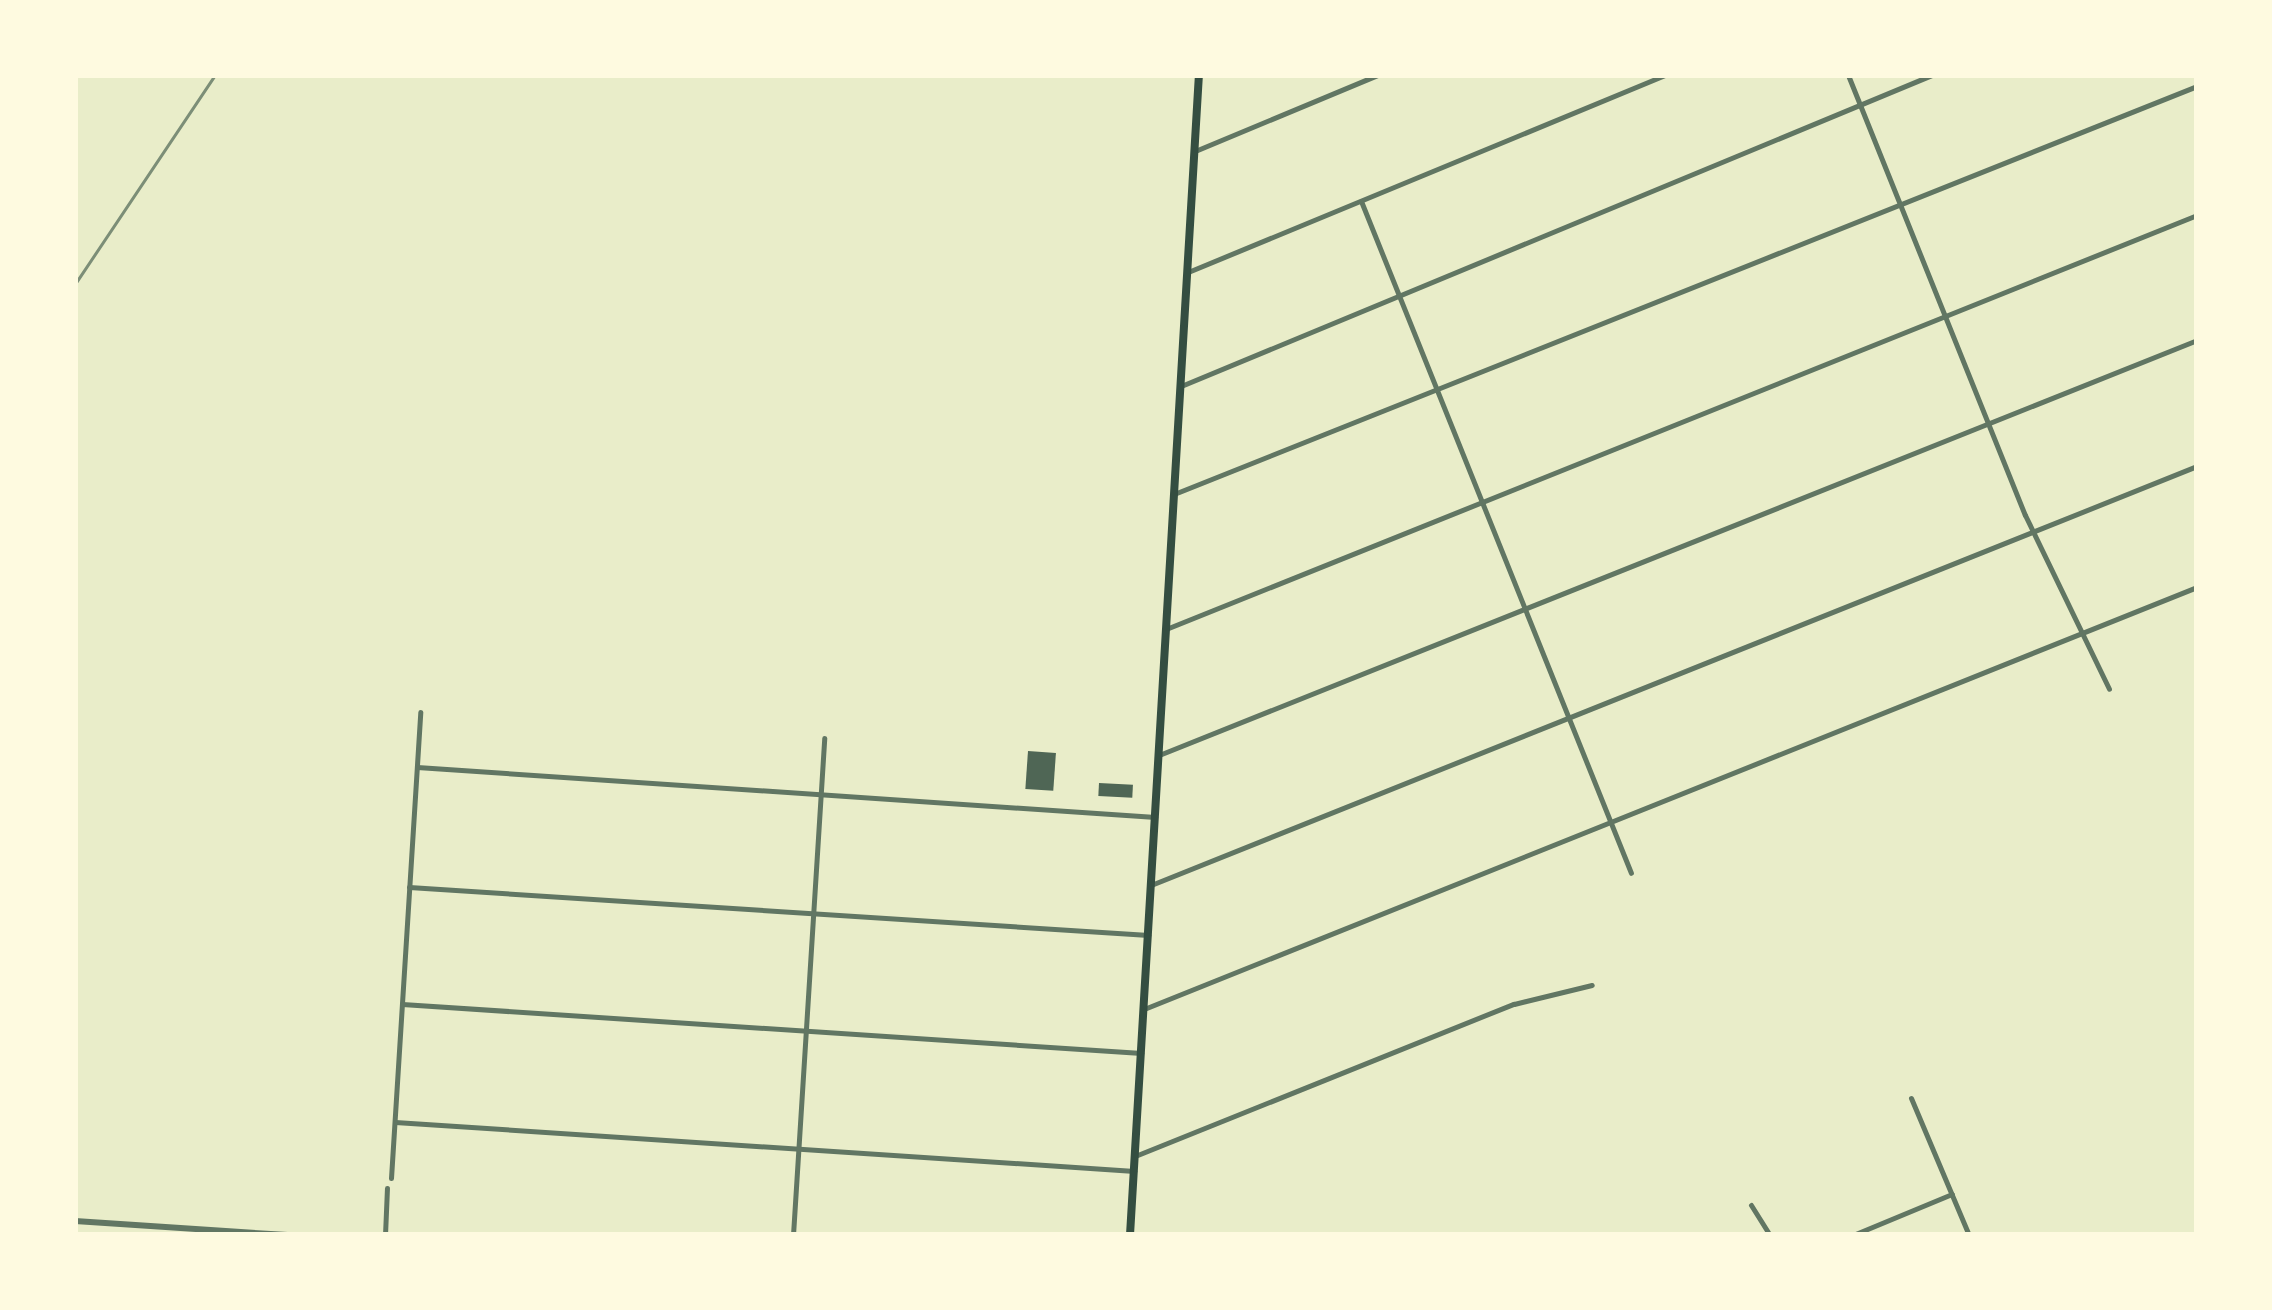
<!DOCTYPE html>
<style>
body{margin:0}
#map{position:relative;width:2272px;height:1310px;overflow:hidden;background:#e9edc9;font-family:"PT Sans Narrow",sans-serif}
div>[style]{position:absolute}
.building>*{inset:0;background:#4f6655;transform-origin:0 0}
.minor>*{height:5px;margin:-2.5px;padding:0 2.5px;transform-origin:2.5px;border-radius:2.5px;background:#617663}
.tertiary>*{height:6px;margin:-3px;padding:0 3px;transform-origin:3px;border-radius:3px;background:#617663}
.primary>*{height:8px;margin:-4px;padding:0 4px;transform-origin:4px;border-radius:4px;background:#344e41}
.rail>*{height:2.5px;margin:-1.25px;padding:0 1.25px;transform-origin:1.25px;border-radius:1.25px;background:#7c8e77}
span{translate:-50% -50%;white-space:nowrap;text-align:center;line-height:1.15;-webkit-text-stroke:8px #fefae0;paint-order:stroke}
.frame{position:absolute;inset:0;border:78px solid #fefae0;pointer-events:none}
</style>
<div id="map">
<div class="building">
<div style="left:1028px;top:751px;width:28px;height:38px;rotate:4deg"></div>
<div style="left:1099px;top:783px;width:34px;height:13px;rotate:3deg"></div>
</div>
<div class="minor">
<div style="left:1848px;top:75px;width:474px;rotate:68.1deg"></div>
<div style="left:2025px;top:515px;width:193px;rotate:64.2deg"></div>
<div style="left:1195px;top:151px;width:198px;rotate:-22.6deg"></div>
<div style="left:1361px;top:201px;width:724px;rotate:68.11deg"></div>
<div style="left:1188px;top:272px;width:516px;rotate:-22.44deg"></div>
<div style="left:1181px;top:386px;width:813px;rotate:-22.5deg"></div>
<div style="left:1174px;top:494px;width:1101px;rotate:-21.74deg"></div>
<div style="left:1166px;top:629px;width:1111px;rotate:-21.88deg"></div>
<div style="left:1159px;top:755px;width:1118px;rotate:-21.79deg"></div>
<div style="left:417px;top:767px;width:740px;rotate:3.88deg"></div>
<div style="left:1151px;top:885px;width:1127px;rotate:-21.83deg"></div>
<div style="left:409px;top:887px;width:741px;rotate:3.72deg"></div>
<div style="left:402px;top:1004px;width:741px;rotate:3.79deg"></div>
<div style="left:1144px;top:1009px;width:1134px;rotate:-21.84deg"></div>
<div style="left:1911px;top:1098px;width:149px;rotate:67.1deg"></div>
<div style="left:395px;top:1122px;width:741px;rotate:3.79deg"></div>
<div style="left:1135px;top:1156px;width:408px;rotate:-21.9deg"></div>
<div style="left:1514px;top:1004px;width:80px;rotate:-13.7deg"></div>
<div style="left:391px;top:1178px;width:467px;rotate:-86.4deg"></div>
<div style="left:1751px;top:1205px;width:36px;rotate:58deg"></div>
<div style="left:385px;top:1235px;width:47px;rotate:-87.6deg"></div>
<div style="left:793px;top:1235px;width:498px;rotate:-86.4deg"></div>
<div style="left:1853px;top:1235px;width:107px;rotate:-22.5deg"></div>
</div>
<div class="tertiary">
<div style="left:75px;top:1221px;width:213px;rotate:3.8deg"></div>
</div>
<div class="primary">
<div style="left:1130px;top:1235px;width:1162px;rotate:-86.6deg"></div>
</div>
<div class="rail">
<div style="left:75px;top:284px;width:252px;rotate:-56.2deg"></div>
</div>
<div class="frame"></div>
</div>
